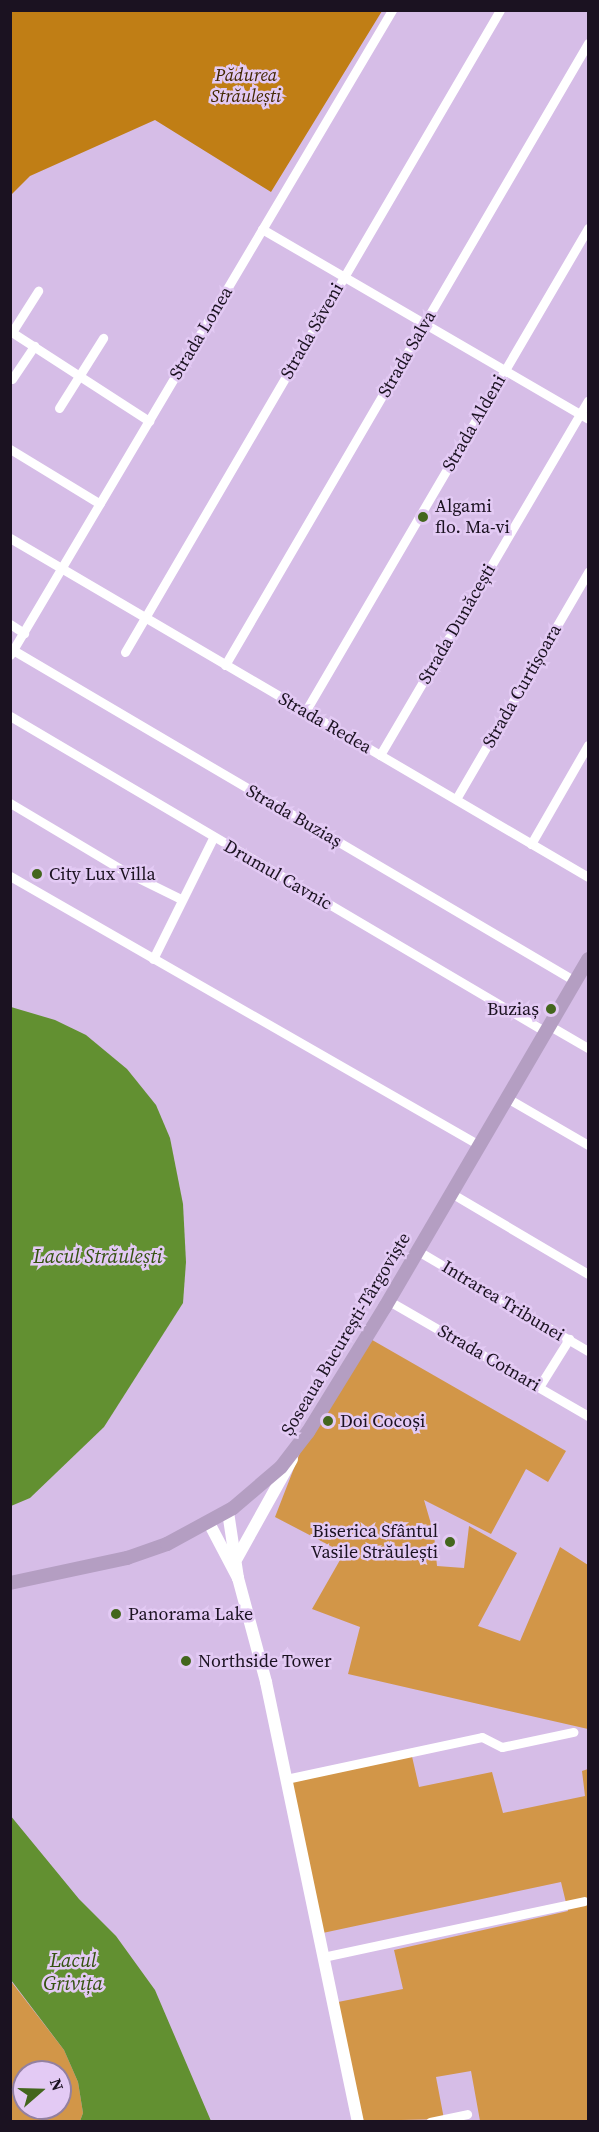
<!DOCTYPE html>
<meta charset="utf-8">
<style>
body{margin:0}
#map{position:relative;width:599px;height:2132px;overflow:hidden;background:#d6bde7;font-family:"Source Serif 4",serif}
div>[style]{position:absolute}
.green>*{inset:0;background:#d29648}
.forest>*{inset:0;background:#c07e15}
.water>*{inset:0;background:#629031}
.minor>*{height:9px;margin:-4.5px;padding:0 4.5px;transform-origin:4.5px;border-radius:4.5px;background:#fff}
.secondary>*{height:12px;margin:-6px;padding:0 6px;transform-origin:6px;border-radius:6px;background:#fff}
.primary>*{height:14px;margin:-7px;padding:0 7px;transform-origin:7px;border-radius:7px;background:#b49ec2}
.dots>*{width:16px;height:16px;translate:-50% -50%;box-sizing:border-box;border:3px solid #e3caf4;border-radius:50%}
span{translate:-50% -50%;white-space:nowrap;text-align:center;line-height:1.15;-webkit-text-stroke:5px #e3caf4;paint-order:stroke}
.park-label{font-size:18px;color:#422700;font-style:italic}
.street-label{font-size:18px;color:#1b1221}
.poi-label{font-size:18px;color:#1b1221}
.left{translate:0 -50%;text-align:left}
.right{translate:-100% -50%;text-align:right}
.water-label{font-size:20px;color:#345210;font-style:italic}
.frame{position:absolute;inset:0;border:12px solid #1b1221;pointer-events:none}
.north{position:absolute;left:12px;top:2060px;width:60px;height:60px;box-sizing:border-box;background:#e3caf4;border:2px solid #9380a0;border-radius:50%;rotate:70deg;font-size:16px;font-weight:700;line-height:24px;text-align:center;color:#1b1221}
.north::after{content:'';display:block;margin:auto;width:21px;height:27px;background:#43661d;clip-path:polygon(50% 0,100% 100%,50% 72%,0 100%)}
</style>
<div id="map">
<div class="green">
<div style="clip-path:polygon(367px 1337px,566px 1451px,548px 1482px,526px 1469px,491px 1534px,424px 1500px,434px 1534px,437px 1566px,464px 1568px,469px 1526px,517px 1553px,478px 1626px,520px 1641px,560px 1547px,588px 1565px,588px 1729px,348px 1674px,360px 1627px,312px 1609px,344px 1553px,275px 1517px,308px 1432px)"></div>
<div style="clip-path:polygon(411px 1752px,419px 1787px,492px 1772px,503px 1813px,585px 1796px,582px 1771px,588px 1769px,588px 2121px,480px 2121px,471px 2071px,436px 2077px,444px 2119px,358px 2121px,333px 2003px,403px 1989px,394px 1950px,568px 1911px,561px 1882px,318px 1934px,286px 1779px)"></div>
<div style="clip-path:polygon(evenodd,10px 1980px,64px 2050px,78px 2082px,83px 2113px,80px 2121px,11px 2121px,10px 1980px,24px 2072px,60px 2072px,60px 2108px,24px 2108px,24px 2072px)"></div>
</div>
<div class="forest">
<div style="clip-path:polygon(11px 10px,382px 10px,382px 11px,271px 192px,155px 120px,30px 176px,11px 195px)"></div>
</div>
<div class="water">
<div style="clip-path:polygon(11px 1007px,55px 1020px,86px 1035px,127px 1069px,156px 1105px,170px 1138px,183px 1204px,186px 1262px,183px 1303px,104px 1427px,30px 1498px,11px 1506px)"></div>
<div style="clip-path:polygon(10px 1815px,79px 1899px,116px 1936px,155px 1990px,211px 2121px,80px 2121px,83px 2113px,78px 2082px,64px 2050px,11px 1980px)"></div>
</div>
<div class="minor">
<div style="left:262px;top:229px;width:377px;rotate:30.2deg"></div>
<div style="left:10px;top:331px;width:166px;rotate:32.9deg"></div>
<div style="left:12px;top:332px;width:49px;rotate:-57.6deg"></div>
<div style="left:12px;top:379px;width:40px;rotate:-56deg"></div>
<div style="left:59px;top:408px;width:83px;rotate:-57.8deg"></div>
<div style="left:10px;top:449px;width:105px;rotate:31.4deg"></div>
<div style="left:10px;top:538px;width:670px;rotate:30.39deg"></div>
<div style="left:10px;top:624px;width:17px;rotate:33deg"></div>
<div style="left:13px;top:650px;width:652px;rotate:30.5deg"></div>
<div style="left:125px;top:652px;width:743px;rotate:-59.71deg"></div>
<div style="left:10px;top:655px;width:750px;rotate:-59.36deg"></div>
<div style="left:225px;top:665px;width:720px;rotate:-59.73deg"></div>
<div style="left:305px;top:712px;width:561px;rotate:-59.68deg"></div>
<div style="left:10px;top:716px;width:622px;rotate:30.52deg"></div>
<div style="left:380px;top:755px;width:411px;rotate:-59.6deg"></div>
<div style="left:456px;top:799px;width:263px;rotate:-59.8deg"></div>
<div style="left:10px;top:803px;width:133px;rotate:30.8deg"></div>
<div style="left:124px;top:871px;width:64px;rotate:26.2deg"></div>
<div style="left:531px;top:844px;width:114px;rotate:-60.1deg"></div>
<div style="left:10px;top:876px;width:541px;rotate:29.84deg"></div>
<div style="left:153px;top:959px;width:135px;rotate:-63.6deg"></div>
<div style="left:550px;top:1026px;width:44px;rotate:30.1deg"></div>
<div style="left:507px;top:1098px;width:94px;rotate:30.1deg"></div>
<div style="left:451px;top:1193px;width:159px;rotate:30.6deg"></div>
<div style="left:418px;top:1251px;width:197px;rotate:30.5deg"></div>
<div style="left:389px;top:1301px;width:230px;rotate:30deg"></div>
<div style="left:539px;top:1387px;width:57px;rotate:-58deg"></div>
<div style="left:286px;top:1779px;width:200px;rotate:-12.1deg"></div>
<div style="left:482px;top:1737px;width:22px;rotate:27deg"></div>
<div style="left:502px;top:1747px;width:73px;rotate:-11.9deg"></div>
<div style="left:323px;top:1957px;width:267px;rotate:-12.1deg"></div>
<div style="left:430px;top:2122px;width:38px;rotate:-12deg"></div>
</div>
<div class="secondary">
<div style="left:228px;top:1512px;width:67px;rotate:81.4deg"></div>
<div style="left:238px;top:1578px;width:108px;rotate:74.9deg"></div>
<div style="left:266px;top:1682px;width:450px;rotate:78.2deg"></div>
<div style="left:209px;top:1523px;width:62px;rotate:62.2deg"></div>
<div style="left:237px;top:1558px;width:113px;rotate:-60.9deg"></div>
</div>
<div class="primary">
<div style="left:10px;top:1583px;width:120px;rotate:-12.1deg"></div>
<div style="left:127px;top:1558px;width:42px;rotate:-19.3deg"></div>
<div style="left:167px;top:1544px;width:75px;rotate:-28.6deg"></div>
<div style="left:233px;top:1508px;width:63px;rotate:-40.5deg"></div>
<div style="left:281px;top:1467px;width:44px;rotate:-52.4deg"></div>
<div style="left:308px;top:1432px;width:147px;rotate:-58.4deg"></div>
<div style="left:385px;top:1307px;width:403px;rotate:-59.7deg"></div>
</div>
<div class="dots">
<div style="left:423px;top:517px;background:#43661d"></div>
<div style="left:37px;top:874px;background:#43661d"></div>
<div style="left:551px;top:1009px;background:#43661d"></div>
<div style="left:328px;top:1421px;background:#43661d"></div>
<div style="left:450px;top:1542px;background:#43661d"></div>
<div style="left:116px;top:1614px;background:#43661d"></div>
<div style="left:186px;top:1661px;background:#43661d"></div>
</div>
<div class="park-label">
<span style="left:246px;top:86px">Pădurea<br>Străulești</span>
</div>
<div class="street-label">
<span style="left:312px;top:331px;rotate:-60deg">Strada Săveni</span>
<span style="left:201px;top:333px;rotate:-59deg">Strada Lonea</span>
<span style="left:407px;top:354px;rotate:-60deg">Strada Salva</span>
<span style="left:474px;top:423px;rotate:-60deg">Strada Aldeni</span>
<span style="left:457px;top:624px;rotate:-60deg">Strada Dunăcești</span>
<span style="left:522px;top:686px;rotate:-60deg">Strada Curtișoara</span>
<span style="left:325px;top:723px;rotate:30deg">Strada Redea</span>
<span style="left:294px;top:816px;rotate:30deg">Strada Buziaș</span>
<span style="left:278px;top:875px;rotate:30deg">Drumul Cavnic</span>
<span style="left:503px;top:1301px;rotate:31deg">Intrarea Tribunei</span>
<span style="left:346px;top:1334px;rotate:-59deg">Șoseaua București-Târgoviște</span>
<span style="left:489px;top:1358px;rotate:30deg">Strada Cotnari</span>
</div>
<div class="poi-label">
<span class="left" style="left:435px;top:517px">Algami<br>flo. Ma-vi</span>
<span class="left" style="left:49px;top:874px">City Lux Villa</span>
<span class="right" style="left:539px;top:1009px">Buziaș</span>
<span class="left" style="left:340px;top:1421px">Doi Cocoși</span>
<span class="right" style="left:438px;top:1542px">Biserica Sfântul<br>Vasile Străulești</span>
<span class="left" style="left:128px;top:1614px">Panorama Lake</span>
<span class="left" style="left:198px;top:1661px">Northside Tower</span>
</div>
<div class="water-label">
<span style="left:98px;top:1256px">Lacul Străulești</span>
<span style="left:73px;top:1972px">Lacul<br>Grivița</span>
</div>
<div class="frame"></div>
<div class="north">N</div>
</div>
